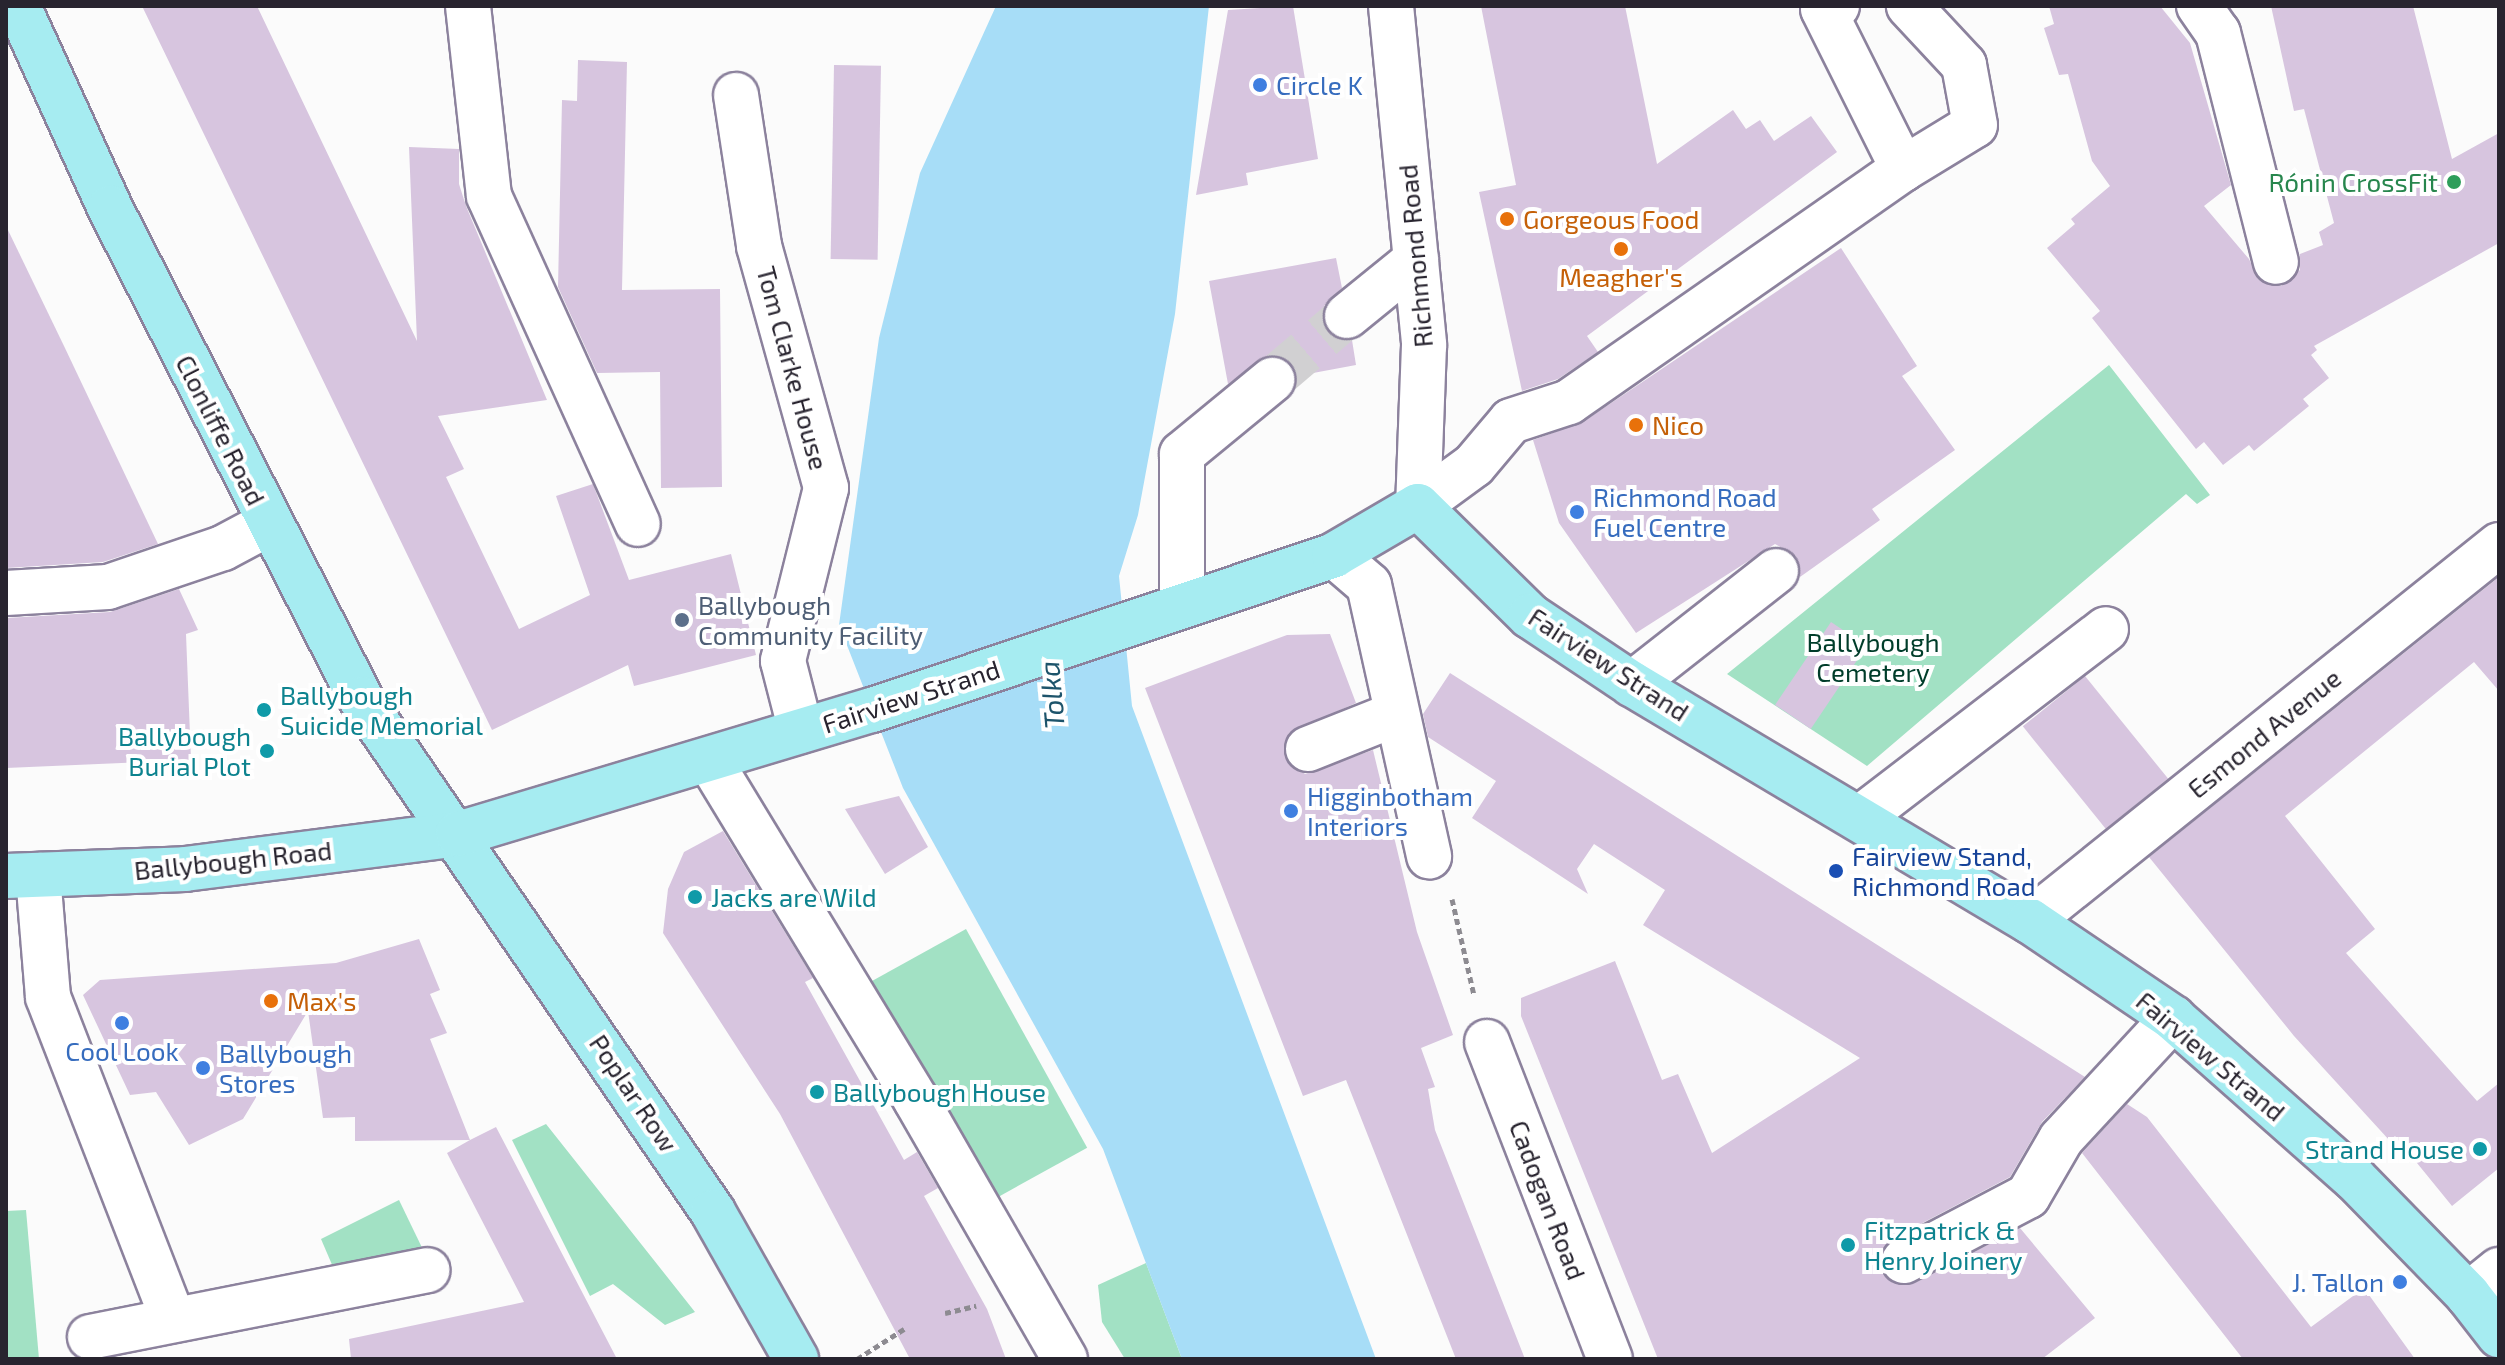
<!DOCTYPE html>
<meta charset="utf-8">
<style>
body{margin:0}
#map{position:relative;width:2505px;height:1365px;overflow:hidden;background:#fbfbfb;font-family:"Exo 2",sans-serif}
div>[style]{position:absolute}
.green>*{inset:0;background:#a2e1c4;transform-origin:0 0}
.water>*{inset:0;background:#a7ddf7}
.building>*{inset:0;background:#d7c5df;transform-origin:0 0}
.minor-tunnel>*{height:44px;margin-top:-22px;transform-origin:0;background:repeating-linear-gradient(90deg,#d1d0d2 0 44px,transparent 0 66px)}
.path>*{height:5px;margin-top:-2.5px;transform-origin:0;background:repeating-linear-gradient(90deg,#8d8b91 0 6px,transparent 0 10px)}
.roads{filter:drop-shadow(2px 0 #8c829d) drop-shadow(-2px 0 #8c829d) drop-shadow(0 2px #8c829d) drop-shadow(0 -2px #8c829d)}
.minor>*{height:44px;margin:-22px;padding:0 22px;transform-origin:22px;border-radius:22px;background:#fff}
.major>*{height:44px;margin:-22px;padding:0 22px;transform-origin:22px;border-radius:22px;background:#a6ecf1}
.dots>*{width:22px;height:22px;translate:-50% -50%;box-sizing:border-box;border:4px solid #fff;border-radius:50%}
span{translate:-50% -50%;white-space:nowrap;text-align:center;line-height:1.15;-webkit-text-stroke:8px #fff;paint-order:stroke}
.shop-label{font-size:26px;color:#366cbe}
.left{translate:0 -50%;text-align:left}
.right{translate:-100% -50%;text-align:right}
.leisure-label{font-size:26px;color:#27864d}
.food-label{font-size:26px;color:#c56008}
.street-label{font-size:26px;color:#28242f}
.service-label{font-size:26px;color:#4e5e75}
.park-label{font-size:26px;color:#003d2a}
.culture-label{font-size:26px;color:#0d838f}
.transit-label{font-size:26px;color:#164399}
.water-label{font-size:28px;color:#1d546b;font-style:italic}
.frame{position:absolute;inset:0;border:8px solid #28242f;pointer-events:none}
</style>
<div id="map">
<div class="green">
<div style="clip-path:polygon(2109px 365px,2210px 495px,2197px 504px,2186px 494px,1867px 766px,1727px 674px)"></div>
<div style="left:966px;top:929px;width:250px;height:109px;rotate:61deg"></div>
<div style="clip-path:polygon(546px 1124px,695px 1312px,665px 1325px,613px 1284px,590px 1296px,512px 1140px)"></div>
<div style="clip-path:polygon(399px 1200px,427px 1258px,336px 1274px,321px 1239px)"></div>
<div style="clip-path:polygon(26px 1210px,39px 1359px,6px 1359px,6px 1211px)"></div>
<div style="clip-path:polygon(1146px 1263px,1182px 1359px,1125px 1359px,1102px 1322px,1098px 1285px)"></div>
</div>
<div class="water">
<div style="clip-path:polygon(996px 6px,1209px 6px,1175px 314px,1138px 515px,1119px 576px,1132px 706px,1376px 1359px,1182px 1359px,1103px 1149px,903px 788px,839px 625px,879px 338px,920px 173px)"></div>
</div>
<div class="building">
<div style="clip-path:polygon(142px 6px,257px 6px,417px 341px,409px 147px,459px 149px,459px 184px,466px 206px,547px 400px,438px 416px,464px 469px,446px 477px,519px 629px,590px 595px,556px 496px,593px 484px,629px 580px,731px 554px,756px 655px,634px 686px,628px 665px,492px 730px)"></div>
<div style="clip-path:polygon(1293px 6px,1318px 159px,1246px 173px,1248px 185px,1196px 195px,1228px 10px)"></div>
<div style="clip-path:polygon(1481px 6px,1625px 6px,1657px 164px,1733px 110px,1746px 129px,1760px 120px,1774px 141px,1811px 116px,1837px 152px,1587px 336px,1598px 352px,1558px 379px,1522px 391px,1479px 192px,1516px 185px)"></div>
<div style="clip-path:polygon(2049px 6px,2160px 6px,2173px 22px,2190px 43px,2231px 185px,2204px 206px,2249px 259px,2259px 280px,2281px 286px,2300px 270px,2300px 254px,2323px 245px,2319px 232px,2334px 223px,2304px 109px,2294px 111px,2271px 6px,2413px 6px,2452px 159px,2499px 133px,2499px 243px,2314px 346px,2317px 350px,2311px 355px,2329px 378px,2303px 399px,2309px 406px,2254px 451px,2249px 445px,2223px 465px,2204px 442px,2196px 449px,2092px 318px,2100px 311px,2047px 248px,2075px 224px,2071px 219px,2110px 186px,2092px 161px,2068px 74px,2059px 75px,2044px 28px,2054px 24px)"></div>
<div style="clip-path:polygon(578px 60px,627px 62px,622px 290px,720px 289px,722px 487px,661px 488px,660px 372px,597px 373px,558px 287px,562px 100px,577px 101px)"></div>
<div style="left:834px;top:65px;width:47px;height:194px;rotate:1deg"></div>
<div style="clip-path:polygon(6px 226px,64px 346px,158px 544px,103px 562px,6px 568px)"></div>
<div style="clip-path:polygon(1841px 248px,1917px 366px,1902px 376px,1955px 450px,1872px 509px,1880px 520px,1800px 577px,1796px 556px,1775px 544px,1636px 633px,1559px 523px,1533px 440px,1583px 422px)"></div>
<div style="clip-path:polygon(1336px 258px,1342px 288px,1324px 306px,1323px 321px,1337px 339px,1352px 340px,1356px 365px,1297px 376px,1291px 364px,1269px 355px,1228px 384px,1209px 281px)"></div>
<div style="clip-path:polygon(2499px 577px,2499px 691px,2474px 662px,2285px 816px,2375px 929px,2346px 953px,2477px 1101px,2499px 1083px,2499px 1168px,2452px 1206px,2395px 1136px,2390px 1141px,2294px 1036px,2149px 857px)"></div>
<div style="clip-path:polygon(179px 589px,198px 630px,186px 634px,191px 760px,6px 768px,6px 618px,110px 612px)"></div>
<div style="left:1831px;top:622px;width:43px;height:100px;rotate:34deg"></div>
<div style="clip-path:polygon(1330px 634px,1356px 703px,1289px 733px,1285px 757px,1305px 774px,1373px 750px,1417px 932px,1453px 1035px,1421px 1048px,1435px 1087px,1428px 1089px,1435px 1130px,1525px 1359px,1456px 1359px,1346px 1080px,1303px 1096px,1145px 688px,1287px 635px)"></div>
<div style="clip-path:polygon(1450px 673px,2085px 1077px,2042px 1122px,2010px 1177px,1892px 1239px,1879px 1261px,1891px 1282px,1915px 1283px,2020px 1228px,2095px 1318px,2042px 1359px,1658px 1359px,1521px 1016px,1521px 998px,1615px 961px,1662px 1080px,1678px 1074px,1712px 1153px,1860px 1058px,1643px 925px,1665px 890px,1594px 844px,1577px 869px,1588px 894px,1472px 818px,1496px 781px,1428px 737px,1423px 714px)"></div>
<div style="left:2085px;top:676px;width:132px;height:80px;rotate:51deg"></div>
<div style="clip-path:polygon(899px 796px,928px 847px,885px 874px,845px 809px)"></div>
<div style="clip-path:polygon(723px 831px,813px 978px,805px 982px,904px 1160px,917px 1152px,938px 1188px,924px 1196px,987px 1309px,1006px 1359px,910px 1359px,780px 1114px,663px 933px,668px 889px,684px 852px)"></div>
<div style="clip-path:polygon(419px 939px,440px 990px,430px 994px,447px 1033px,430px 1039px,470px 1140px,496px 1127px,617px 1359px,351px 1359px,349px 1339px,524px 1302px,447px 1153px,470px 1140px,355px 1141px,355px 1117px,323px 1118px,308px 1011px,243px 1119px,189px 1145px,156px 1092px,130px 1095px,83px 995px,100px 980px,336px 963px)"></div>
<div style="clip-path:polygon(2127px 1104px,2147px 1117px,2311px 1327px,2364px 1288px,2415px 1359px,2243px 1359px,2082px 1153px)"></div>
</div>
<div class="minor-tunnel">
<div style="left:1272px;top:380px;width:99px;rotate:-40.5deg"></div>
</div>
<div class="path">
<div style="left:1452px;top:899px;width:98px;rotate:77.1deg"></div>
<div style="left:945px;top:1313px;width:32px;rotate:-13deg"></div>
<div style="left:857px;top:1359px;width:56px;rotate:-32.6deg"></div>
</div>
<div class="roads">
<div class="minor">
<div style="left:468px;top:6px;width:191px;rotate:83.7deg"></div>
<div style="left:489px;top:196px;width:360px;rotate:65.6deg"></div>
<div style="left:1391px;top:6px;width:341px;rotate:84.4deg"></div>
<div style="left:1424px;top:345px;width:161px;rotate:92.1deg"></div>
<div style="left:1837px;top:6px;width:14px;rotate:168deg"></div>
<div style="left:1823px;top:9px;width:179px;rotate:63.4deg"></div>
<div style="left:2199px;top:6px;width:33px;rotate:55deg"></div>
<div style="left:2218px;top:33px;width:236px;rotate:75.8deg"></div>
<div style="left:736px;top:95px;width:153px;rotate:81.3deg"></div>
<div style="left:759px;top:246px;width:251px;rotate:74.5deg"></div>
<div style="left:826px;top:488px;width:178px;rotate:104deg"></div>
<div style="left:783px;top:661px;width:72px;rotate:75.6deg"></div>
<div style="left:1347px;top:316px;width:89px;rotate:-39.1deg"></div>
<div style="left:1418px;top:506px;width:69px;rotate:-36.2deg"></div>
<div style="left:1474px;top:465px;width:57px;rotate:-49.9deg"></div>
<div style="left:1511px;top:421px;width:61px;rotate:-18.1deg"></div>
<div style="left:1569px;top:402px;width:407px;rotate:-34.9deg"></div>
<div style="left:1903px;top:169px;width:84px;rotate:-31.4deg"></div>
<div style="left:1975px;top:125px;width:61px;rotate:-100.4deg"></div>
<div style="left:1964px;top:65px;width:81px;rotate:-133deg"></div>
<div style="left:1334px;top:555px;width:46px;rotate:40.6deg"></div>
<div style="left:1369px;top:585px;width:278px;rotate:77.5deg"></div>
<div style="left:6px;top:593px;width:102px;rotate:-3.4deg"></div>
<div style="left:108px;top:587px;width:121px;rotate:-18.7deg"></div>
<div style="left:223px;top:548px;width:51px;rotate:-28.1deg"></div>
<div style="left:1182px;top:606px;width:152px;rotate:-90deg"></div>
<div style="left:1182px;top:454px;width:117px;rotate:-39.4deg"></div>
<div style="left:1632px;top:684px;width:183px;rotate:-38.1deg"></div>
<div style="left:1308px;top:749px;width:95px;rotate:-21.7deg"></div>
<div style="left:710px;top:761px;width:397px;rotate:58.7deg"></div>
<div style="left:916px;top:1100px;width:299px;rotate:60.1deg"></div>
<div style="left:1860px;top:818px;width:310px;rotate:-37.5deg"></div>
<div style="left:38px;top:875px;width:122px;rotate:85.3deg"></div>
<div style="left:48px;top:997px;width:346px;rotate:68.8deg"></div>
<div style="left:2030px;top:921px;width:601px;rotate:-38.72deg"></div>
<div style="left:1487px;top:1042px;width:340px;rotate:68.8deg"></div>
<div style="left:1904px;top:1261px;width:140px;rotate:-27.7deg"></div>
<div style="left:2028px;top:1196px;width:66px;rotate:-59.9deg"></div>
<div style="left:2061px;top:1139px;width:165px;rotate:-47.2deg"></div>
<div style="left:2468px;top:1295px;width:40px;rotate:-39deg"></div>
<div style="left:90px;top:1337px;width:344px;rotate:-11.2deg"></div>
</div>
<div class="major">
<div style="left:18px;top:6px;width:222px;rotate:65.5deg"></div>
<div style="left:110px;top:208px;width:551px;rotate:62.92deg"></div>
<div style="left:361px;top:699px;width:622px;rotate:55.54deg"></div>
<div style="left:713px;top:1212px;width:169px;rotate:60.5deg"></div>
<div style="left:6px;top:876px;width:179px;rotate:-2.2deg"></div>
<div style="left:185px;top:869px;width:275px;rotate:-7.3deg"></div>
<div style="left:458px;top:834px;width:432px;rotate:-16.7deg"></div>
<div style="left:872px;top:710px;width:487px;rotate:-18.5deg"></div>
<div style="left:1334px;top:555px;width:97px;rotate:-30.3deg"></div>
<div style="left:1418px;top:506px;width:157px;rotate:44.5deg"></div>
<div style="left:1530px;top:616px;width:123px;rotate:33.7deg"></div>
<div style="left:1632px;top:684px;width:463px;rotate:30.8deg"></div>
<div style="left:2030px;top:921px;width:173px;rotate:34.1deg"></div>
<div style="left:2173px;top:1018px;width:242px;rotate:41.5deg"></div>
<div style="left:2354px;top:1178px;width:163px;rotate:45.7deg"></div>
<div style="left:2468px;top:1295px;width:51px;rotate:52.2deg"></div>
</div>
</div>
<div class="dots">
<div style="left:1260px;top:85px;background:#3f7fe0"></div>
<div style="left:2454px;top:182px;background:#2e9e5b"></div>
<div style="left:1507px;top:219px;background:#e8710a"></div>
<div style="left:1621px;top:249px;background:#e8710a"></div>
<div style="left:1636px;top:425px;background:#e8710a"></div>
<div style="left:1577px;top:512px;background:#3f7fe0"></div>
<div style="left:682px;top:620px;background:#5c6f8a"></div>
<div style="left:264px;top:710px;background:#0f9aa8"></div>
<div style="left:267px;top:751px;background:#0f9aa8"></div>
<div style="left:1291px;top:811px;background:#3f7fe0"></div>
<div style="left:1836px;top:871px;background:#1a4fb4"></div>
<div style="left:695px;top:897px;background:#0f9aa8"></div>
<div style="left:271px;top:1001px;background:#e8710a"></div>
<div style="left:122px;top:1023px;background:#3f7fe0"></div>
<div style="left:203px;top:1068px;background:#3f7fe0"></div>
<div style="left:817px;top:1092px;background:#0f9aa8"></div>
<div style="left:2480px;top:1149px;background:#0f9aa8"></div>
<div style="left:1848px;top:1245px;background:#0f9aa8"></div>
<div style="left:2400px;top:1282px;background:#3f7fe0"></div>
</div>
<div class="shop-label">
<span class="left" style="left:1276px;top:85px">Circle K</span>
<span class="left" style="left:1593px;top:512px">Richmond Road<br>Fuel Centre</span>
<span class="left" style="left:1307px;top:811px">Higginbotham<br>Interiors</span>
<span style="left:122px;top:1051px">Cool Look</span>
<span class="left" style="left:219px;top:1068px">Ballybough<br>Stores</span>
<span class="right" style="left:2384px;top:1282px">J. Tallon</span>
</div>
<div class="leisure-label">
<span class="right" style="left:2438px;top:182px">Rónin CrossFit</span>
</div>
<div class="food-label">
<span class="left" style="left:1523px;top:219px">Gorgeous Food</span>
<span style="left:1621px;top:277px">Meagher's</span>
<span class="left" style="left:1652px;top:425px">Nico</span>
<span class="left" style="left:287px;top:1001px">Max's</span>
</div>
<div class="street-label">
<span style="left:1415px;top:256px;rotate:-95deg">Richmond Road</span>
<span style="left:793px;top:368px;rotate:75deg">Tom Clarke House</span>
<span style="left:221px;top:430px;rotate:63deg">Clonliffe Road</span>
<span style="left:1609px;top:664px;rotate:33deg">Fairview Strand</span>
<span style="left:911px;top:696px;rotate:-18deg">Fairview Strand</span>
<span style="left:2264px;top:733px;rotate:-39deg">Esmond Avenue</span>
<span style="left:233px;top:860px;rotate:-6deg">Ballybough Road</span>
<span style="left:2211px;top:1056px;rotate:40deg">Fairview Strand</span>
<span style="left:634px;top:1093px;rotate:56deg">Poplar Row</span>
<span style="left:1548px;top:1200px;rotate:69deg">Cadogan Road</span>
</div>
<div class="service-label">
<span class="left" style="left:698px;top:620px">Ballybough<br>Community Facility</span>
</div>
<div class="park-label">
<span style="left:1873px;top:657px">Ballybough<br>Cemetery</span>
</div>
<div class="culture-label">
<span class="left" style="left:280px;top:710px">Ballybough<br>Suicide Memorial</span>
<span class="right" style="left:251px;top:751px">Ballybough<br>Burial Plot</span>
<span class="left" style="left:711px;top:897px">Jacks are Wild</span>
<span class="left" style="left:833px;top:1092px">Ballybough House</span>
<span class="right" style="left:2464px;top:1149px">Strand House</span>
<span class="left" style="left:1864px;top:1245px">Fitzpatrick &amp;<br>Henry Joinery</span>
</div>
<div class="transit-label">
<span class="left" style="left:1852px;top:871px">Fairview Stand,<br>Richmond Road</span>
</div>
<div class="water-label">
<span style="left:1051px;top:695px;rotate:-95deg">Tolka</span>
</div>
<div class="frame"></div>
</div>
